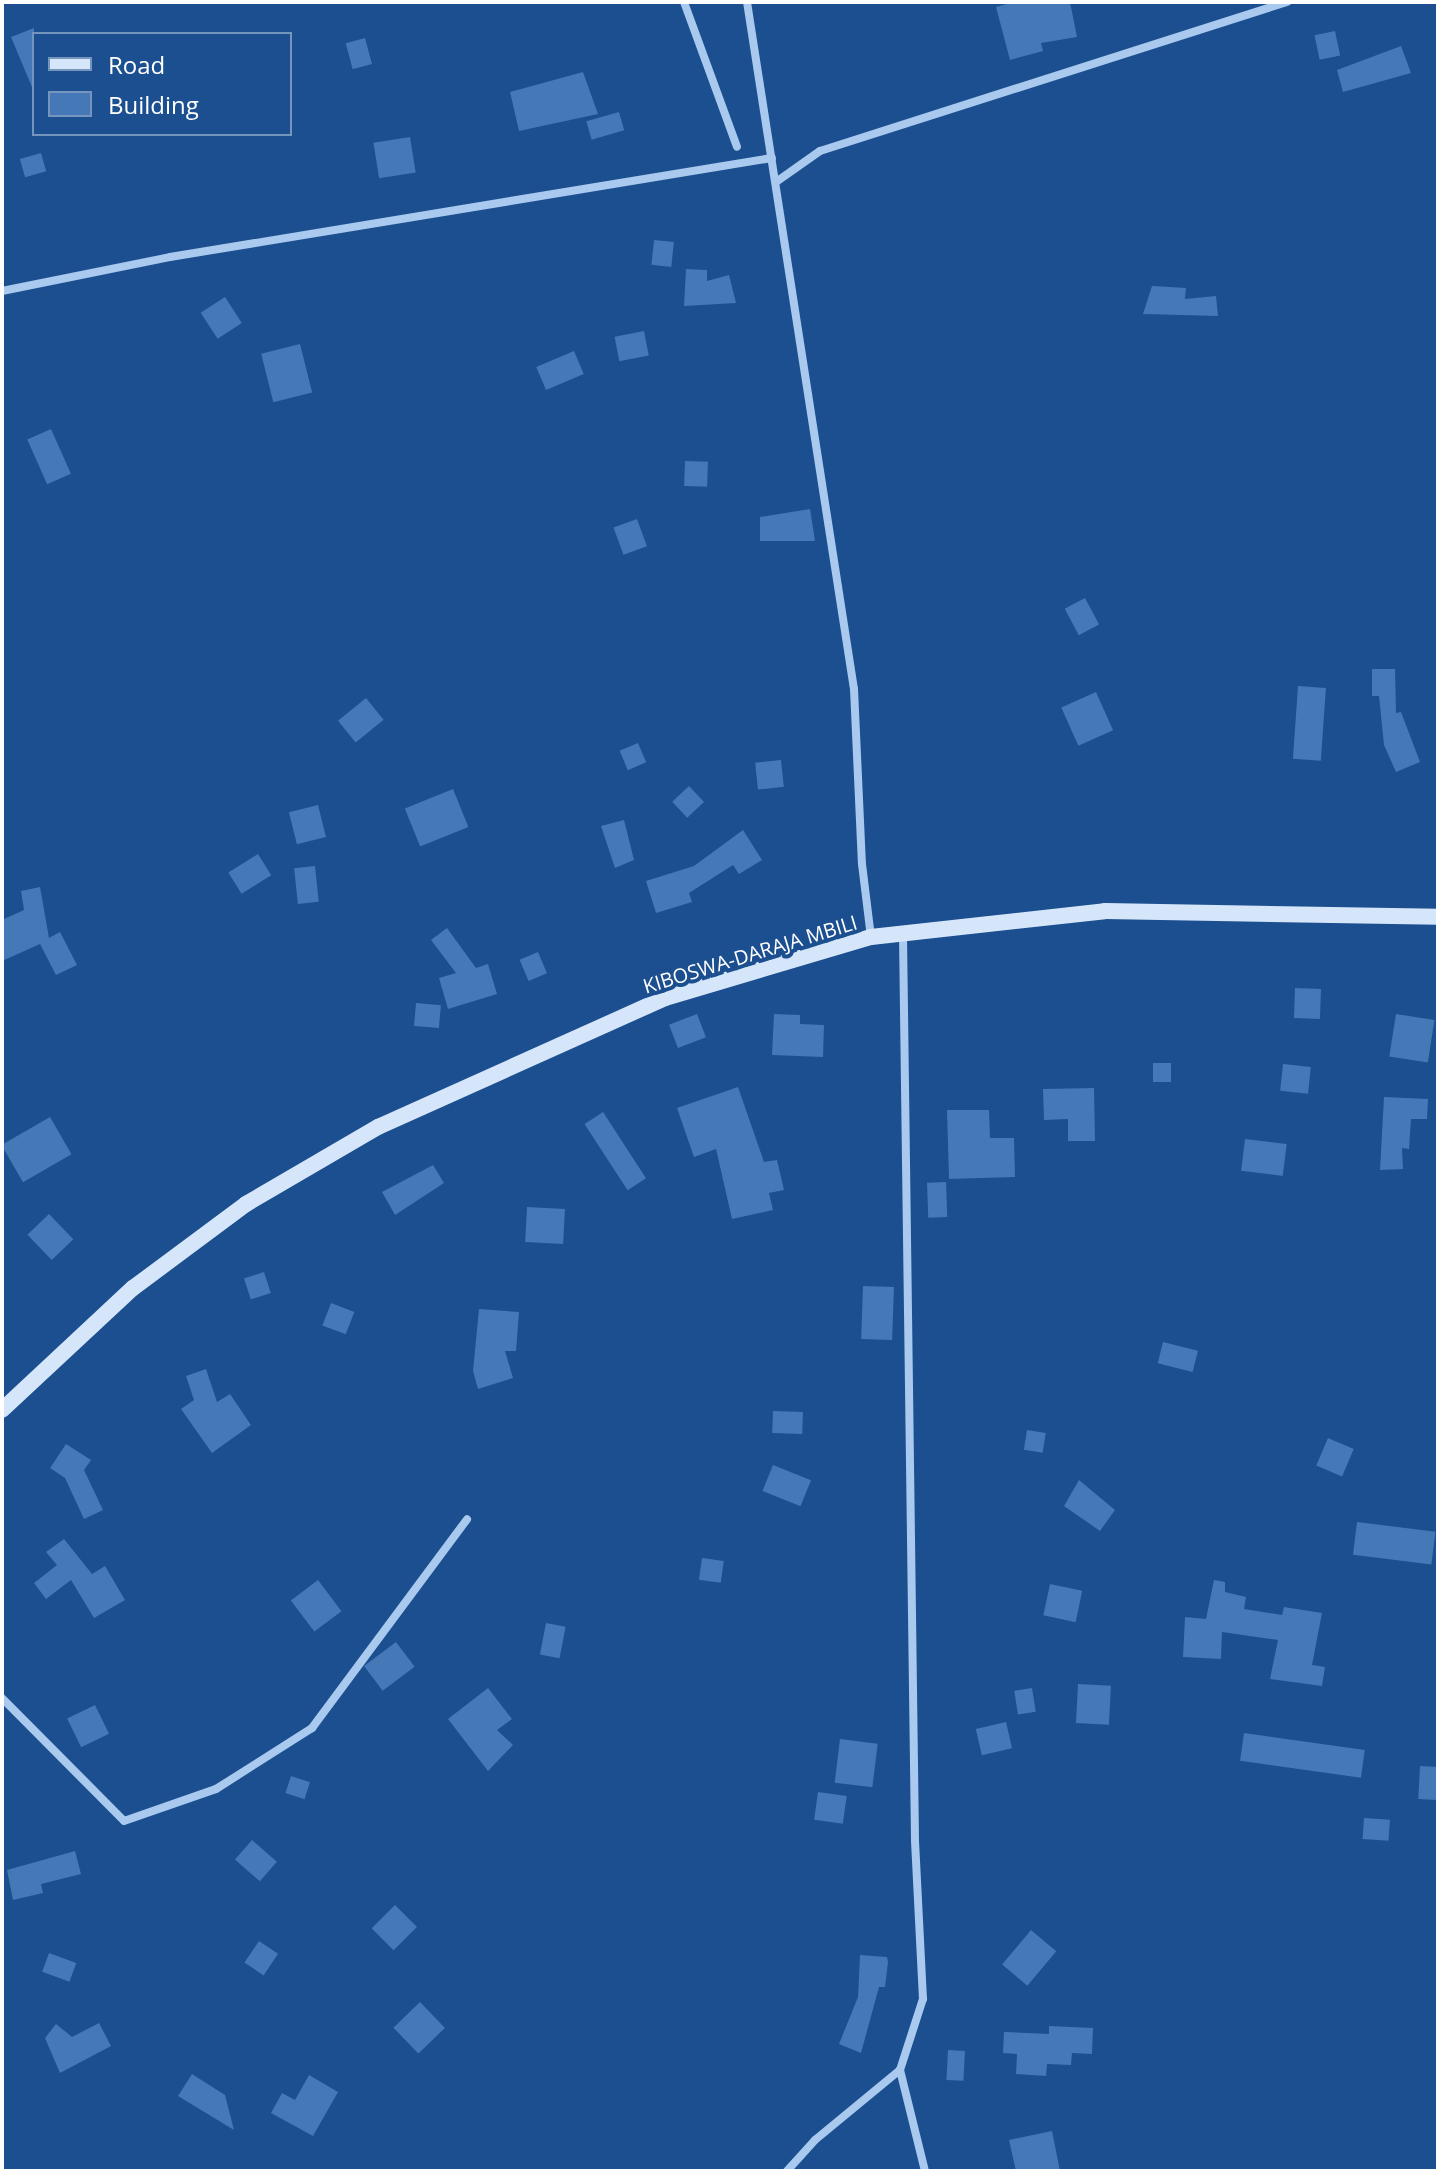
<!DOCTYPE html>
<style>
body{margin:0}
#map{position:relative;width:1440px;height:2173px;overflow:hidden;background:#1b4f8f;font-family:"Open Sans",sans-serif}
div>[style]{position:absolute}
.building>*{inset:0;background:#4478b7;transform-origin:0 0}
.street>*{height:8px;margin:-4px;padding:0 4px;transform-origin:4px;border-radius:4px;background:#a9c9ee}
.secondary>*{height:16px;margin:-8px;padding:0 8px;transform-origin:8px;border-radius:8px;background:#d6e6fa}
span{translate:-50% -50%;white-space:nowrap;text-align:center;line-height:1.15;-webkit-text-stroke:8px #1b4f8f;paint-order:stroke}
.street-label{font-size:20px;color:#fff}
.frame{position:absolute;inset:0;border:4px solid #fff;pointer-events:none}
.legend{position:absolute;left:32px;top:32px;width:260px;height:104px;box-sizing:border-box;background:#1b4f8f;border:2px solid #7695bc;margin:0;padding:10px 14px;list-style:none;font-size:24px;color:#fff}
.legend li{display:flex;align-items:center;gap:16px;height:40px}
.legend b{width:40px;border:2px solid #7695bc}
</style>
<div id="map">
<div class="building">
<div style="clip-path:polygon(1014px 2px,1070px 2px,1077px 37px,1041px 43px,1043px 51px,1010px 60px,996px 7px)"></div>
<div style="clip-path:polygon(34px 28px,34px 92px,11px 37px)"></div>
<div style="left:1335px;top:31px;width:25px;height:21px;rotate:78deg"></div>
<div style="left:365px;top:38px;width:27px;height:20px;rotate:75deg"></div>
<div style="clip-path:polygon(1401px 46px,1411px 73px,1343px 92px,1337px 70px)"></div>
<div style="clip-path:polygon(583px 72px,598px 114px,519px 131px,510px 92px)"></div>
<div style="left:619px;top:112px;width:19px;height:34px;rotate:74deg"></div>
<div style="left:410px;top:137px;width:36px;height:37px;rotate:81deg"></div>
<div style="left:41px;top:153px;width:19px;height:22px;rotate:74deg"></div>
<div style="left:654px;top:240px;width:20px;height:25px;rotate:6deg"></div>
<div style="clip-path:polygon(686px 269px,707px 270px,707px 281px,729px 275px,736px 303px,684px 306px)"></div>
<div style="clip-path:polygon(1152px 286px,1186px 288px,1185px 299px,1216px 296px,1218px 316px,1143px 314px)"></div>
<div style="left:225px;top:297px;width:31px;height:29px;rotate:57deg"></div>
<div style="left:644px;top:331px;width:25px;height:30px;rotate:79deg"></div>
<div style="left:300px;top:344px;width:50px;height:40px;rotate:76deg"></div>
<div style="left:574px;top:351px;width:25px;height:41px;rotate:67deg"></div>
<div style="left:51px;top:429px;width:49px;height:26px;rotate:66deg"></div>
<div style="left:685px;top:461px;width:23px;height:25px;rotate:2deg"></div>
<div style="clip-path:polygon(810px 509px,815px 541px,760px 541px,760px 517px)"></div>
<div style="left:637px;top:519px;width:29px;height:25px;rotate:70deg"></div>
<div style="left:1085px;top:598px;width:30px;height:23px;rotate:62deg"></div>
<div style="clip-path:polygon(1372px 669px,1395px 669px,1396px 713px,1401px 712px,1420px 762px,1396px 772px,1384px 745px,1379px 696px,1372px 696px)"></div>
<div style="left:1298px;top:686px;width:28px;height:73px;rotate:4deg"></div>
<div style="left:1096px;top:692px;width:42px;height:38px;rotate:66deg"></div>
<div style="left:366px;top:698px;width:28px;height:36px;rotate:51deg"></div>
<div style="left:638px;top:743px;width:21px;height:20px;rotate:67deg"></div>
<div style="left:781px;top:760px;width:27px;height:26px;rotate:84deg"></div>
<div style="left:689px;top:786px;width:22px;height:23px;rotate:47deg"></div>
<div style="left:453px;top:789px;width:41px;height:52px;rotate:68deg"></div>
<div style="left:318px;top:805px;width:33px;height:30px;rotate:76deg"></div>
<div style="clip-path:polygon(624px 820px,634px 860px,615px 868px,601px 826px)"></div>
<div style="clip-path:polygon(743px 830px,762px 860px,739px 874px,733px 865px,689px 893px,692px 902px,656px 913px,646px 881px,694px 866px)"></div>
<div style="left:258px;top:854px;width:25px;height:35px;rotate:58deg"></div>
<div style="left:315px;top:866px;width:36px;height:21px;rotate:84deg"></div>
<div style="clip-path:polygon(40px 887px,49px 938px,60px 932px,77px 965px,56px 975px,40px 944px,2px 961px,2px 920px,24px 910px,21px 891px)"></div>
<div style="clip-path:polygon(447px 928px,476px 968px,488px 964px,497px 994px,448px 1009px,439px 978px,456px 973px,431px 940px)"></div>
<div style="left:538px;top:952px;width:23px;height:20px;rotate:67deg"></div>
<div style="left:1295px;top:988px;width:26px;height:30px;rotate:2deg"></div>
<div style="left:416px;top:1003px;width:25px;height:23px;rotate:5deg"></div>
<div style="left:697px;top:1014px;width:25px;height:30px;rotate:69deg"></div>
<div style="clip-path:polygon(774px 1014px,800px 1015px,800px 1024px,824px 1025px,823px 1057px,772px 1055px)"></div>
<div style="left:1396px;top:1014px;width:39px;height:43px;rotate:9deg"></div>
<div style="left:1153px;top:1063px;width:18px;height:19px"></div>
<div style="left:1283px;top:1064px;width:28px;height:27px;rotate:6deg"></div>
<div style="clip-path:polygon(738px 1087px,764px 1162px,777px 1160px,784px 1190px,769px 1193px,773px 1210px,732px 1219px,716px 1149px,694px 1157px,677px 1108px)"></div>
<div style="clip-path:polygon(1094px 1088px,1095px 1141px,1068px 1141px,1068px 1119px,1044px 1120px,1043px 1089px)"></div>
<div style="clip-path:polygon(1384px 1097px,1428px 1099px,1427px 1119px,1411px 1119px,1409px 1149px,1402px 1148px,1403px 1169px,1380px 1170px)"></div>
<div style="clip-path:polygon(947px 1110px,989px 1110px,990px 1138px,1014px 1138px,1015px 1177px,949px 1179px)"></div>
<div style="left:603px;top:1112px;width:79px;height:22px;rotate:57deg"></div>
<div style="left:50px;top:1117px;width:43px;height:56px;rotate:60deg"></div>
<div style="left:1245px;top:1139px;width:42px;height:32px;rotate:7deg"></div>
<div style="clip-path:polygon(433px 1165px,444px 1183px,395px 1215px,382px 1192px)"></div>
<div style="left:946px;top:1182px;width:35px;height:19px;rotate:88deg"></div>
<div style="left:527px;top:1207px;width:38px;height:35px;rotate:3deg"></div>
<div style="left:49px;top:1214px;width:35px;height:30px;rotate:46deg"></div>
<div style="left:264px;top:1272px;width:22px;height:21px;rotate:72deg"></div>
<div style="left:863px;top:1286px;width:31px;height:53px;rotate:2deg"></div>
<div style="left:331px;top:1303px;width:25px;height:24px;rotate:21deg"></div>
<div style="clip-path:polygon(479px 1309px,519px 1312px,516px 1351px,505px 1351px,513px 1378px,478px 1389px,473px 1371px)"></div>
<div style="left:1163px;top:1342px;width:36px;height:22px;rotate:14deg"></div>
<div style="clip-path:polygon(206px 1369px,217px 1402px,230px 1394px,251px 1425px,212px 1453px,181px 1409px,194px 1400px,186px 1376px)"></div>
<div style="left:773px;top:1411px;width:30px;height:22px;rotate:2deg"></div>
<div style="left:1027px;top:1430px;width:19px;height:20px;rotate:9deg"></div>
<div style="left:1328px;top:1438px;width:28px;height:30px;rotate:23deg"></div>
<div style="clip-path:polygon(66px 1444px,91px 1460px,84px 1470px,103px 1510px,84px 1519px,65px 1478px,50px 1468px)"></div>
<div style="left:773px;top:1465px;width:41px;height:28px;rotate:22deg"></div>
<div style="clip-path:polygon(1079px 1480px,1115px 1510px,1100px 1531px,1064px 1506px)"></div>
<div style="left:1357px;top:1522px;width:79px;height:33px;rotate:7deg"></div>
<div style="clip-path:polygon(64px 1539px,92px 1574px,105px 1566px,125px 1600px,94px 1618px,71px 1580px,46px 1599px,34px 1583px,57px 1565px,46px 1552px)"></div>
<div style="left:702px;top:1558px;width:22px;height:22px;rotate:8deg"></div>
<div style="left:318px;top:1580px;width:39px;height:34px;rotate:53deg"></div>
<div style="clip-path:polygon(1214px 1580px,1225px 1582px,1225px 1592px,1246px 1597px,1244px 1609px,1282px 1615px,1284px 1607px,1322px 1613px,1312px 1665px,1325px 1667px,1322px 1686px,1270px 1679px,1278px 1640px,1222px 1632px,1221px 1659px,1183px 1657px,1185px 1617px,1206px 1619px)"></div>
<div style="left:1050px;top:1584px;width:33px;height:32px;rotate:12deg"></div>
<div style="left:546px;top:1623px;width:20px;height:32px;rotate:11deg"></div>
<div style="left:396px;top:1642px;width:31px;height:40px;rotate:53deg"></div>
<div style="left:1078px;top:1684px;width:33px;height:39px;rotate:3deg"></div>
<div style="clip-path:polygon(488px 1688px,512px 1719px,497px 1730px,513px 1745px,488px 1771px,448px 1719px)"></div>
<div style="left:1032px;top:1688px;width:24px;height:18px;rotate:81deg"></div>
<div style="left:95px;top:1705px;width:32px;height:31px;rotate:64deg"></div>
<div style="left:1006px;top:1722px;width:27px;height:31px;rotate:77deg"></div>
<div style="left:1244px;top:1733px;width:122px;height:28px;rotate:8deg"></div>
<div style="left:840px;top:1739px;width:38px;height:44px;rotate:7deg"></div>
<div style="left:1420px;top:1766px;width:18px;height:33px;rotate:3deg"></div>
<div style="left:291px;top:1776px;width:20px;height:18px;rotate:18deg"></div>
<div style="left:818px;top:1792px;width:29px;height:28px;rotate:8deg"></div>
<div style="left:1364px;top:1818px;width:26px;height:21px;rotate:4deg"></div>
<div style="left:252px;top:1840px;width:33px;height:26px;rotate:41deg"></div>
<div style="clip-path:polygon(75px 1851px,81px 1874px,41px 1884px,43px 1893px,13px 1900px,7px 1870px)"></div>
<div style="left:395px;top:1905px;width:31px;height:33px;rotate:45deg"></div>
<div style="left:1031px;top:1930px;width:33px;height:45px;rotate:40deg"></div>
<div style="left:259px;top:1941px;width:23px;height:26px;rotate:34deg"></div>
<div style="left:49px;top:1953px;width:29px;height:20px;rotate:20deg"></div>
<div style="clip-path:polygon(860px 1955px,887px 1957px,888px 1962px,885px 1987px,879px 1987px,861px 2053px,839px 2044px,858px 1997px)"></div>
<div style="left:420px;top:2002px;width:36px;height:37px;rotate:46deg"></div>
<div style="clip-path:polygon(99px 2023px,111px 2046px,60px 2073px,45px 2038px,56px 2024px,72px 2037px)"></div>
<div style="clip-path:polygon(1049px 2026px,1093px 2028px,1092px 2054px,1072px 2053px,1071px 2065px,1047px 2064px,1046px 2076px,1016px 2074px,1017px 2054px,1003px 2053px,1004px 2032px,1049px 2034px)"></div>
<div style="left:948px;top:2050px;width:17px;height:30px;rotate:3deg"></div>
<div style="clip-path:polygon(192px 2074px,225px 2095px,234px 2130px,178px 2096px)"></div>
<div style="clip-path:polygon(309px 2075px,338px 2092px,313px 2136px,271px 2113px,282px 2093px,295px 2100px)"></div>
<div style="clip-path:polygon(1052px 2131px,1060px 2171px,1016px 2171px,1009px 2140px)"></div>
</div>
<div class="street">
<div style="left:684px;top:2px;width:154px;rotate:69.9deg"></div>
<div style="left:747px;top:2px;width:695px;rotate:81.15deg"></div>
<div style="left:854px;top:689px;width:175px;rotate:87.4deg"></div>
<div style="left:862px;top:864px;width:74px;rotate:83deg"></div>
<div style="left:776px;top:182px;width:54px;rotate:-35.2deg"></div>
<div style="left:820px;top:151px;width:491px;rotate:-17.7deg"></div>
<div style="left:2px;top:291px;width:171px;rotate:-11.4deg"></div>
<div style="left:170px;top:257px;width:610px;rotate:-9.34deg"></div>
<div style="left:2px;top:1698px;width:173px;rotate:45.2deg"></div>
<div style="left:124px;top:1821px;width:97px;rotate:-19.2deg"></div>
<div style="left:216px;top:1789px;width:114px;rotate:-32.4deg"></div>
<div style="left:312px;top:1728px;width:260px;rotate:-53.4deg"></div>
<div style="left:900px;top:2070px;width:104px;rotate:76.1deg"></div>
<div style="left:787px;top:2171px;width:42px;rotate:-47.9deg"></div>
<div style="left:815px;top:2140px;width:110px;rotate:-39.5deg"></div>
<div style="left:900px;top:2070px;width:75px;rotate:-72.1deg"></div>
<div style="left:923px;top:1999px;width:159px;rotate:-92.9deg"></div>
<div style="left:915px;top:1840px;width:905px;rotate:-90.76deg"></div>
</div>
<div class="secondary">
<div style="left:2px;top:1410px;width:179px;rotate:-43deg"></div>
<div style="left:133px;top:1288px;width:141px;rotate:-36.6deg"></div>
<div style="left:246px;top:1204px;width:153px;rotate:-30.3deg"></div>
<div style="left:378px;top:1127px;width:315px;rotate:-24.2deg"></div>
<div style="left:665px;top:998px;width:215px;rotate:-16.5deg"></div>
<div style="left:871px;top:937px;width:235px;rotate:-6.3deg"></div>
<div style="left:1105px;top:911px;width:333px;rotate:1deg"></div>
</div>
<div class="street-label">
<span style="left:750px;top:954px;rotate:-17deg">KIBOSWA-DARAJA MBILI</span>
</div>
<div class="frame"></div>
<ul class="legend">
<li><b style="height:10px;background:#d6e6fa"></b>Road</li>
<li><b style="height:22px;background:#4478b7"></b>Building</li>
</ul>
</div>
